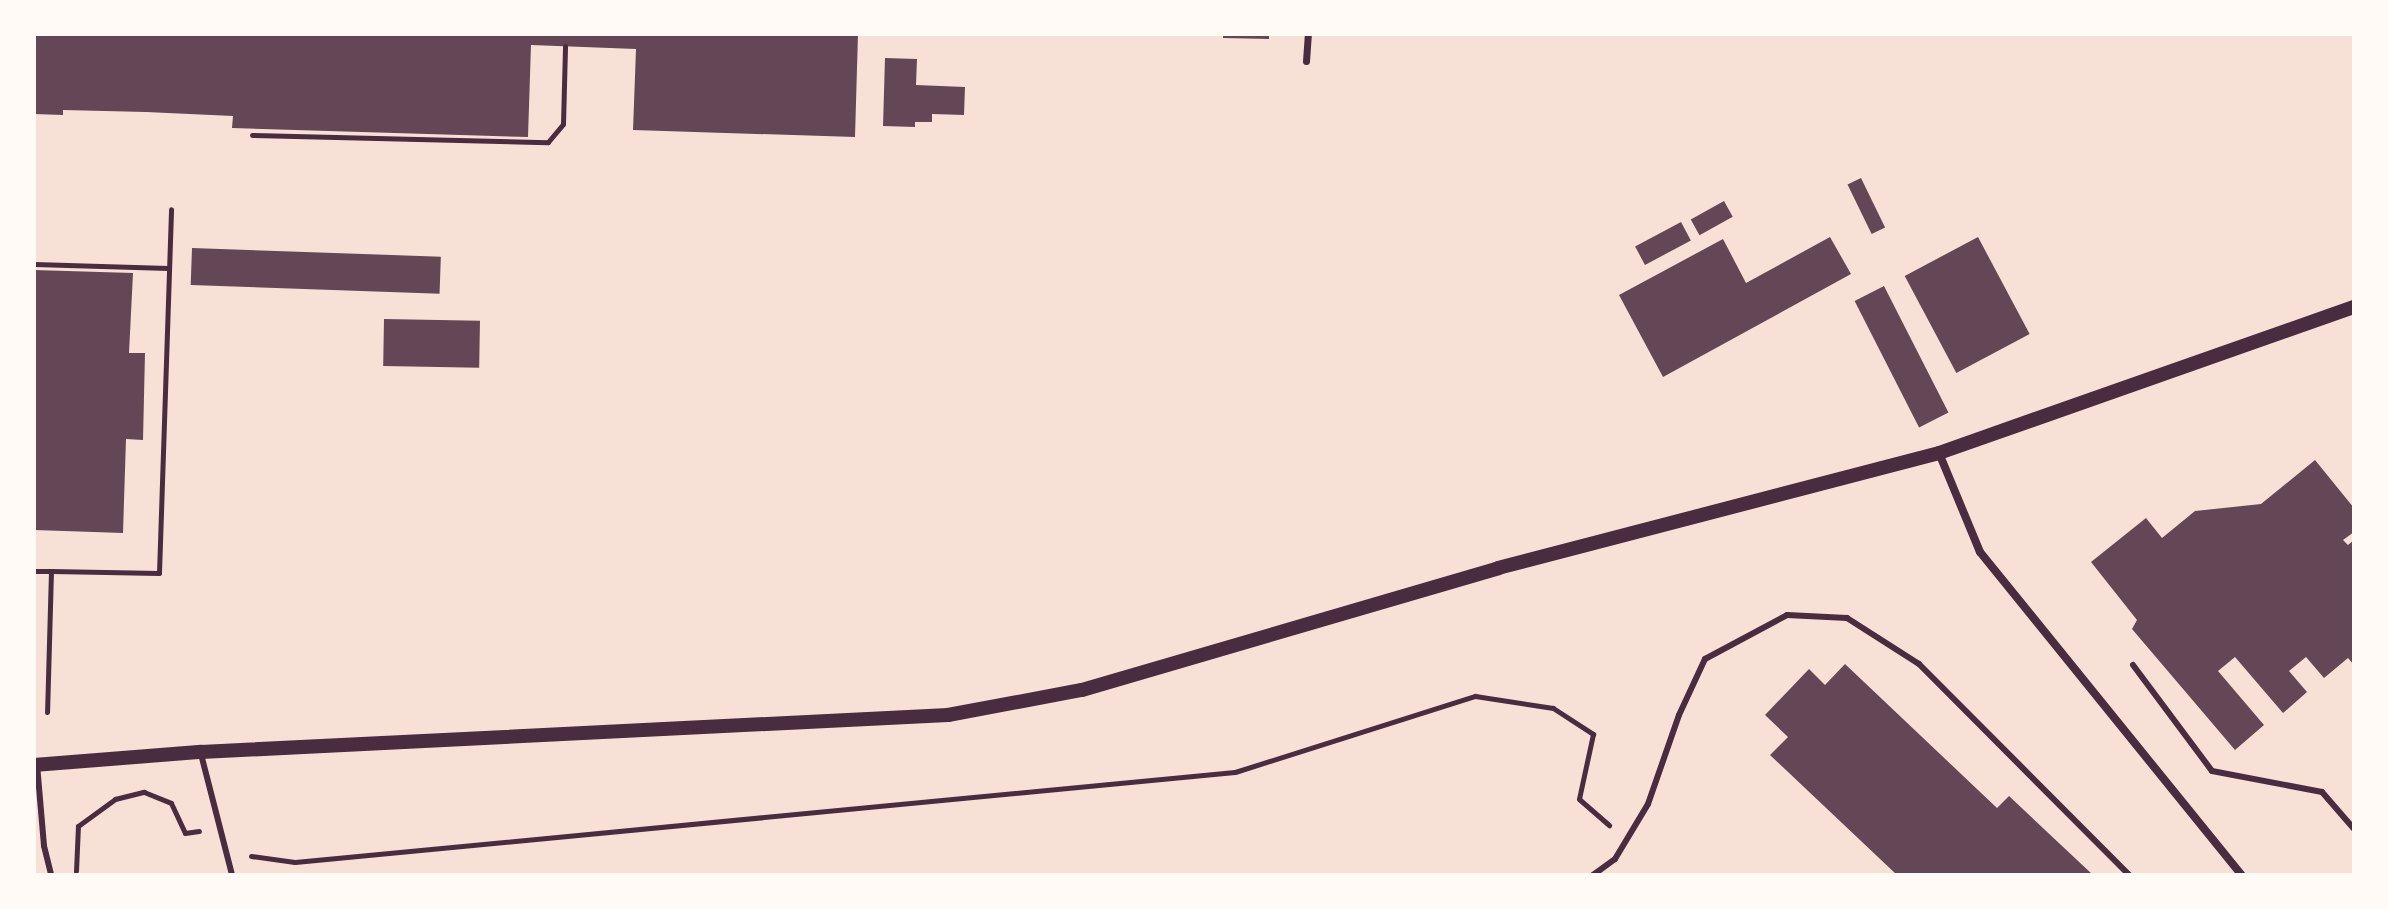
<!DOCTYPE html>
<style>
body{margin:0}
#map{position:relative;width:2388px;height:909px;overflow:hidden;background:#f7e1d7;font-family:"Times New Roman",serif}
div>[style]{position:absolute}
.building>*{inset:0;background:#644757;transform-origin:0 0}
.path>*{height:5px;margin:-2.5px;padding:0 2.5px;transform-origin:2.5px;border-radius:2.5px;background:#4a2c40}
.service>*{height:6px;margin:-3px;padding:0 3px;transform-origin:3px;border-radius:3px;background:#4a2c40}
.pedestrian>*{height:7px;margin:-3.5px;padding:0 3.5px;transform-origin:3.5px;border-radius:3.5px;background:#4a2c40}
.minor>*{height:8px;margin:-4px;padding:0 4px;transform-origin:4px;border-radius:4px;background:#4a2c40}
.tertiary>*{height:14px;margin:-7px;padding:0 7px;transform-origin:7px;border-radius:7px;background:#4a2c40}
span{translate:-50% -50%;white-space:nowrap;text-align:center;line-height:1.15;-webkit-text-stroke:6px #fffaf5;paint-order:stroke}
.frame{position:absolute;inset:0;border:36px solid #fffaf5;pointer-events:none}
</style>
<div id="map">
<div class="building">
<div style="clip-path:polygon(34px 34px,858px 34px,855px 137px,633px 130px,636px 49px,531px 45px,528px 137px,232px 128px,233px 116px,146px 112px,63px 110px,63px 115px,34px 114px)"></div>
<div style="clip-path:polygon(1223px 34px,1269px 34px,1269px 39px,1223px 38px)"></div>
<div style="clip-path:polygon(885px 58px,917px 59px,916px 85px,965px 87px,964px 115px,932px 114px,932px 122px,915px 122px,915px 127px,883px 126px)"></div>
<div style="left:1861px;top:178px;width:55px;height:15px;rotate:64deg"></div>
<div style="left:1724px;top:201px;width:18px;height:38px;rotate:61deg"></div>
<div style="left:1681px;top:222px;width:21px;height:52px;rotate:62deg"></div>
<div style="clip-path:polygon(1830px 237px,1851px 274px,1663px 377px,1619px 295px,1723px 239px,1746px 283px)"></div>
<div style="left:1978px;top:237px;width:110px;height:83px;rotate:62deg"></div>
<div style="left:192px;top:248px;width:249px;height:37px;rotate:2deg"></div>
<div style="clip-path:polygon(34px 270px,133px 273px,129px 353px,145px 353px,143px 440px,126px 439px,123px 533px,34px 530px)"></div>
<div style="left:1884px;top:286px;width:142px;height:33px;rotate:63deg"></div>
<div style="left:384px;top:319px;width:96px;height:47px;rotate:1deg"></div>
<div style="clip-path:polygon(2315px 460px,2354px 508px,2354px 532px,2343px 540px,2348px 545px,2354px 540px,2354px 665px,2348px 658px,2324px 678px,2306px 657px,2289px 671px,2307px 692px,2283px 713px,2235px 657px,2218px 671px,2264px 725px,2235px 750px,2132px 629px,2137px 620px,2091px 562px,2146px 518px,2162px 538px,2195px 511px,2261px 504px)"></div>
<div style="clip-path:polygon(1845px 664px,1997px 808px,2009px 796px,2093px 875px,1897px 875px,1770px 755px,1788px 737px,1765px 715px,1809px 669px,1825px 685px)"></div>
</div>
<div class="path">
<div style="left:252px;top:135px;width:296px;rotate:1.4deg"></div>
<div style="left:548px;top:142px;width:23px;rotate:-50deg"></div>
<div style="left:563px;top:124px;width:78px;rotate:-88.5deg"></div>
<div style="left:34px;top:264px;width:134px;rotate:1.7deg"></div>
<div style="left:34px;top:571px;width:17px"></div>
<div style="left:51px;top:571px;width:141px;rotate:91.6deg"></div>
<div style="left:51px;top:571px;width:108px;rotate:1.1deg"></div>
<div style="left:159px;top:573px;width:364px;rotate:-88.1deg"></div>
<div style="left:251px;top:856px;width:44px;rotate:7.8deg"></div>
<div style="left:295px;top:862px;width:944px;rotate:-5.47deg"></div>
<div style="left:1235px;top:772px;width:252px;rotate:-17.6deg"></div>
<div style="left:1475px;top:696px;width:79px;rotate:8.7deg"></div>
<div style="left:1553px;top:708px;width:48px;rotate:33deg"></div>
<div style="left:1593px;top:734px;width:66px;rotate:102.2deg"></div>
<div style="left:1579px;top:799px;width:40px;rotate:41deg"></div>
<div style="left:76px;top:871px;width:45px;rotate:-87.5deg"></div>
<div style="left:78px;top:826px;width:46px;rotate:-36.1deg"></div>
<div style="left:115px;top:799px;width:30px;rotate:-14deg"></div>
<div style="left:144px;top:792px;width:29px;rotate:22deg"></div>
<div style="left:171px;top:803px;width:33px;rotate:65deg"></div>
<div style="left:185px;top:833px;width:14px;rotate:-8deg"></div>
</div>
<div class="service">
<div style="left:2133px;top:665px;width:132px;rotate:53.3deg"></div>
<div style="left:2212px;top:771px;width:112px;rotate:10.8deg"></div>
<div style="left:2322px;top:792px;width:49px;rotate:49.1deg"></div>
<div style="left:201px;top:754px;width:125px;rotate:75.6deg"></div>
<div style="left:37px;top:764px;width:82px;rotate:85.1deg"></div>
<div style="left:44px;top:846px;width:30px;rotate:76deg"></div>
<div style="left:1593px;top:875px;width:27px;rotate:-36deg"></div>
<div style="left:1615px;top:859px;width:64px;rotate:-59deg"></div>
<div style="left:1648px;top:804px;width:94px;rotate:-70.8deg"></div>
<div style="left:1679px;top:715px;width:62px;rotate:-65.1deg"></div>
<div style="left:1705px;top:659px;width:93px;rotate:-28.2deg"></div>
<div style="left:1787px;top:615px;width:60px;rotate:2.9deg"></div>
<div style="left:1847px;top:618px;width:85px;rotate:32.6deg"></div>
<div style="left:1919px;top:664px;width:298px;rotate:45.1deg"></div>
</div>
<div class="pedestrian">
<div style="left:1306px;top:61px;width:27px;rotate:-86deg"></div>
</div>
<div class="minor">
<div style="left:1939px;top:453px;width:107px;rotate:67.5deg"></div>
<div style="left:1980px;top:552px;width:416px;rotate:51deg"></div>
</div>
<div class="tertiary">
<div style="left:34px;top:765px;width:168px;rotate:-4.5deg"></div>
<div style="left:201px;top:752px;width:748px;rotate:-2.84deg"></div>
<div style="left:948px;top:715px;width:136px;rotate:-10.6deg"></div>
<div style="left:1082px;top:690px;width:434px;rotate:-16.3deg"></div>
<div style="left:1498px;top:568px;width:456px;rotate:-14.6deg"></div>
<div style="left:1939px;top:453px;width:440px;rotate:-19.4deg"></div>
</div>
<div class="frame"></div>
</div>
